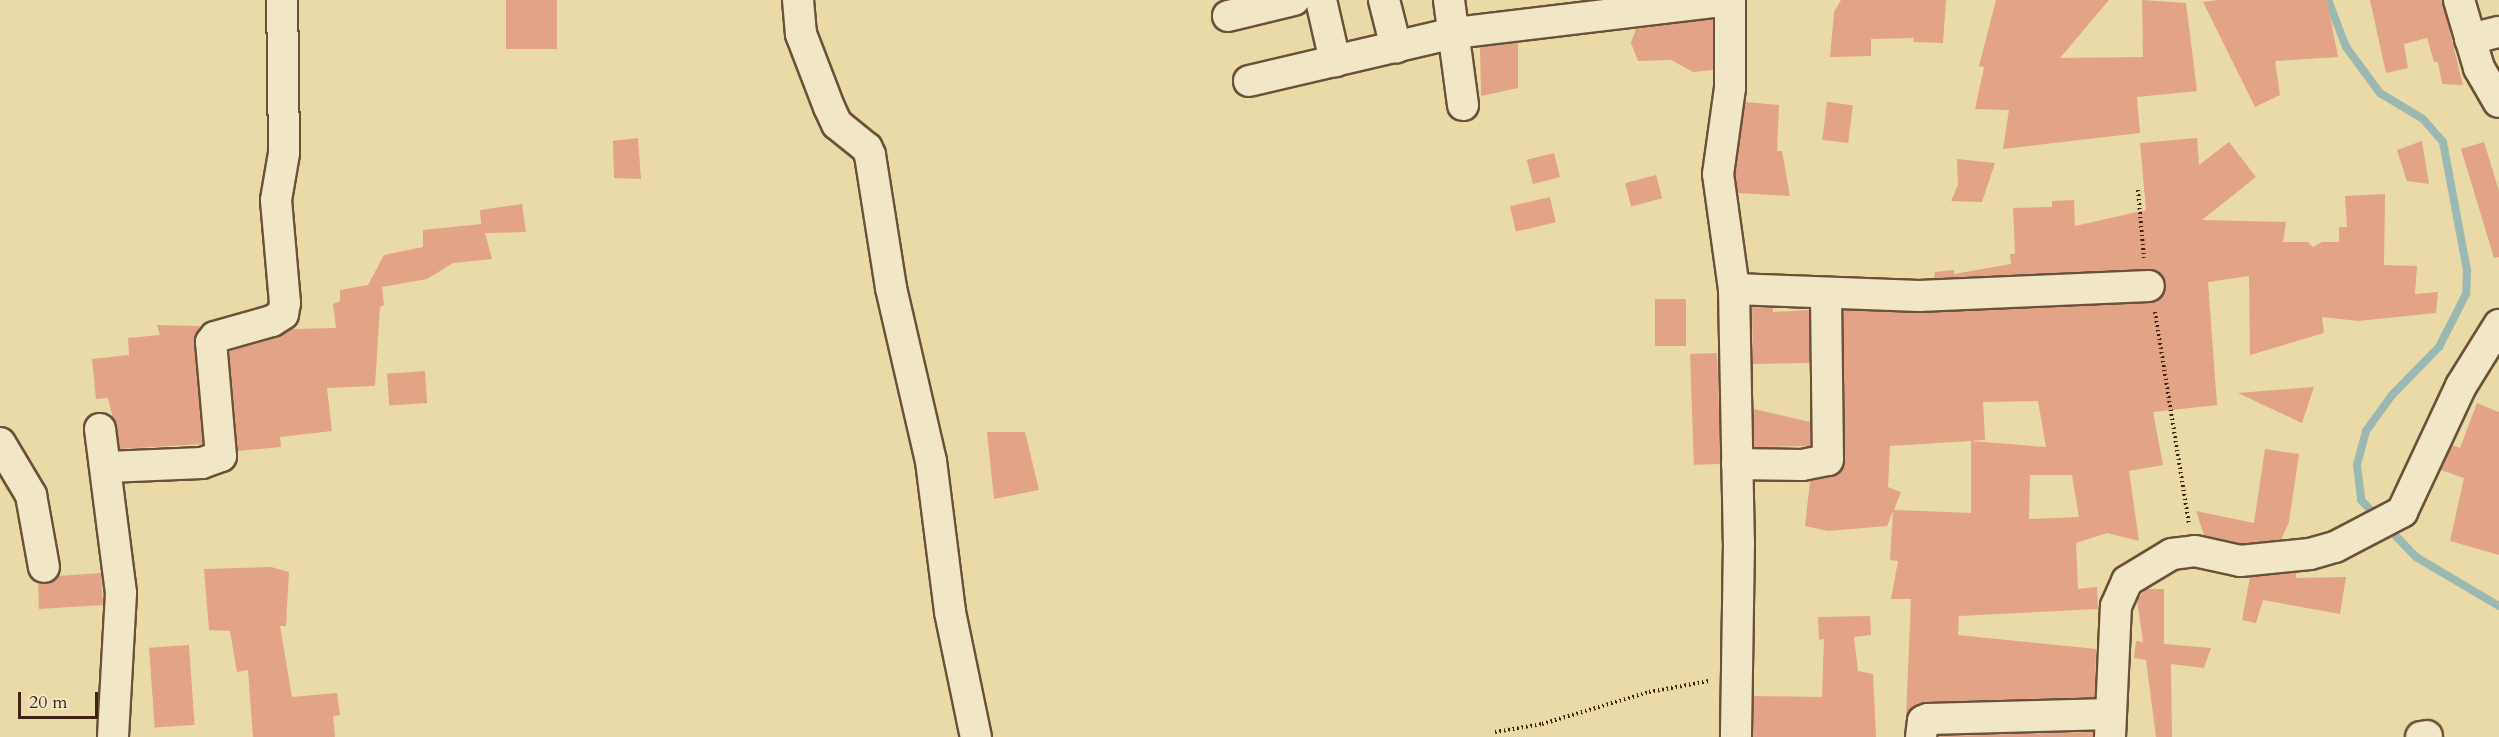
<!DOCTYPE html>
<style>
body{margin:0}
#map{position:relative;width:2499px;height:737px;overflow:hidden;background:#e9daa8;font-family:Cardo,serif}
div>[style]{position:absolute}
.stream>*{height:8px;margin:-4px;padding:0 4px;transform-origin:4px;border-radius:4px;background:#9bb8b2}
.building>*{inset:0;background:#e2a387;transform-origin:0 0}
.path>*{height:4px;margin-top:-2px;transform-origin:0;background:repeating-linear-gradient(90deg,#412313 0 1.5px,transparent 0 4.5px)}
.roads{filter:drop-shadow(2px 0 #6b5138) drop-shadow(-2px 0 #6b5138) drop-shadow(0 2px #6b5138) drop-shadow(0 -2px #6b5138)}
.minor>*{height:30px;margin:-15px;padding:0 15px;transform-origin:15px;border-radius:15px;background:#f1e7c6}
span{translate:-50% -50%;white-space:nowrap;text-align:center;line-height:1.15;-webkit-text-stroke:4.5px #f1e7c6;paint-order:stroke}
.scale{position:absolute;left:18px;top:692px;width:80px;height:27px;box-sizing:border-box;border:3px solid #412313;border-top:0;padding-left:8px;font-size:18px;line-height:21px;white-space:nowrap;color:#412313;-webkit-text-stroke:4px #f1e7c6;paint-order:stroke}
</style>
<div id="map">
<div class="stream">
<div style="left:2328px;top:0;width:50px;rotate:69deg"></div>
<div style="left:2346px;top:47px;width:57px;rotate:53.5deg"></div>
<div style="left:2380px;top:93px;width:50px;rotate:31.2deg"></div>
<div style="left:2423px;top:119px;width:30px;rotate:49deg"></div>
<div style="left:2443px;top:142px;width:130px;rotate:79.4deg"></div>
<div style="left:2467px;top:270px;width:24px;rotate:92deg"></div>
<div style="left:2466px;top:294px;width:59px;rotate:117deg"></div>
<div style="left:2439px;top:347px;width:67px;rotate:134.4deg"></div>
<div style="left:2392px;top:395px;width:44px;rotate:125.8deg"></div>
<div style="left:2366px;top:431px;width:35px;rotate:105deg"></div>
<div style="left:2357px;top:465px;width:35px;rotate:83deg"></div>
<div style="left:2361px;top:500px;width:79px;rotate:46deg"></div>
<div style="left:2416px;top:557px;width:96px;rotate:30.6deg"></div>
</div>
<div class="building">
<div style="left:506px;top:0;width:51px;height:49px"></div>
<div style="clip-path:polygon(1841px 0,1946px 0,1943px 43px,1913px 42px,1914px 38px,1871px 39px,1871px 56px,1830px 57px,1834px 12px)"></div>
<div style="clip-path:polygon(1996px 0,2109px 0,2060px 58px,2143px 57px,2142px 0,2186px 3px,2197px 91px,2137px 97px,2140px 133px,2003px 149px,2009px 110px,1975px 109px,1984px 67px,1979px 66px)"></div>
<div style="clip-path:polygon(2218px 0,2327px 0,2338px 57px,2275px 61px,2280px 95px,2255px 107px,2203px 2px)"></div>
<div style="clip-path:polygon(2370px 0,2442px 0,2463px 85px,2442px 84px,2438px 62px,2434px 62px,2427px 38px,2404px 44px,2408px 68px,2386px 73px)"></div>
<div style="clip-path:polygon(1713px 19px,1713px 70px,1693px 72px,1671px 60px,1638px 61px,1631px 43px,1636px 29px)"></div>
<div style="clip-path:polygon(1518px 43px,1518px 88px,1481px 96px,1480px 47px)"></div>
<div style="clip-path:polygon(1745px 102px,1779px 105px,1777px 151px,1782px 151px,1790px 196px,1738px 193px,1735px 174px)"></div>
<div style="left:1827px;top:102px;width:26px;height:38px;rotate:7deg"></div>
<div style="clip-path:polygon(638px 138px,641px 179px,614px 178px,613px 141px)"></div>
<div style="clip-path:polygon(evenodd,2197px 138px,2199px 165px,2229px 142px,2256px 177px,2202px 220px,2286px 222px,2283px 242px,2308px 242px,2313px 247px,2322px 242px,2339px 242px,2339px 227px,2347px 227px,2345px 196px,2385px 194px,2384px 265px,2417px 266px,2415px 294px,2438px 292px,2436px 313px,2358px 321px,2322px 317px,2324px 333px,2250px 355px,2249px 276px,2208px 282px,2217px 405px,2153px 412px,2163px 465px,2129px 471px,2139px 541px,2107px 533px,2076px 543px,2078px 589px,2097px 587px,2098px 609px,1959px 616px,1958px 635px,2096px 649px,2095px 697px,1927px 702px,1910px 710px,1906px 718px,1911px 599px,1891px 599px,1898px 561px,1890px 560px,1893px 511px,1887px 526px,1828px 531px,1805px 526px,1810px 481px,1838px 474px,1845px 460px,1843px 310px,1920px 313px,2158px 301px,2166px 285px,2163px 276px,2149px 269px,1934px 278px,1935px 272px,1954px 270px,1954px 274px,2011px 264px,2010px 254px,2015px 254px,2013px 208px,2052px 207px,2052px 201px,2074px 200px,2075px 226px,2146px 210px,2140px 143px,2197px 138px,2038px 401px,2046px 447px,1971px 441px,1971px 513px,1894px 510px,1901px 492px,1888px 487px,1890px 446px,1985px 440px,1983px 402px,2038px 401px,2197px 138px,2030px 475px,2072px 475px,2079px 517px,2029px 519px,2030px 475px)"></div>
<div style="clip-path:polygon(2422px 141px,2429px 184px,2407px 181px,2397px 150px)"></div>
<div style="clip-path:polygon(2484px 142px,2499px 191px,2499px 257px,2494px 258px,2461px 149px)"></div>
<div style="left:1554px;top:153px;width:25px;height:28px;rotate:76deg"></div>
<div style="clip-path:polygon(1957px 159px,1995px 163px,1982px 202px,1951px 201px,1958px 185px)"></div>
<div style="left:1656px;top:175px;width:24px;height:32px;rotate:75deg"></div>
<div style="left:1550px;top:197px;width:26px;height:41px;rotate:77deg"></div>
<div style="clip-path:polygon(522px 204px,526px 232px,485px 233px,492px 259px,453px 263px,427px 279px,382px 287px,384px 305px,380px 307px,375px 386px,327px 388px,332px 431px,280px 437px,281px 447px,238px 451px,229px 351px,277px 338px,292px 329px,336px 328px,333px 304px,340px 301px,340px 290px,368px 285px,384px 255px,423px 247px,423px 230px,481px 224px,480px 210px)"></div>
<div style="left:1686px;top:299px;width:47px;height:31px;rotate:90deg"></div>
<div style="clip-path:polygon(1752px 307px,1773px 308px,1773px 312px,1809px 310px,1810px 363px,1753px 364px)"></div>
<div style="clip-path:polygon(157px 325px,200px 326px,194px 344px,203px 444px,120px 449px,108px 398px,96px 399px,92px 359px,129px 355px,128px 338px,160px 335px)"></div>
<div style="left:1717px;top:353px;width:111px;height:27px;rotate:88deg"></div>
<div style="left:425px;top:371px;width:32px;height:38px;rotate:86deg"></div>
<div style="clip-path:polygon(2314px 387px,2302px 423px,2238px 393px)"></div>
<div style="clip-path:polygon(2477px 403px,2499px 412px,2499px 555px,2450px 541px,2464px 478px,2441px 470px,2452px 445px,2460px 448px)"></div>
<div style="clip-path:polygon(1754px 409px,1810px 422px,1811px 446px,1754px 447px)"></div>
<div style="clip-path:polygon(987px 432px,1025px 432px,1039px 490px,994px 499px)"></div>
<div style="clip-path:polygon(2265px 449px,2299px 454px,2289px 522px,2281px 540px,2241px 544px,2204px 535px,2196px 511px,2254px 523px)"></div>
<div style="clip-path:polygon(271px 567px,289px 572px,286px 626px,280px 626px,292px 697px,337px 693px,340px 715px,333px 716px,335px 737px,253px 737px,248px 670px,237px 672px,230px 631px,209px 630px,204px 569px)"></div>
<div style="clip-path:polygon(101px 573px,103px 605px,39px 609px,38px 583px,48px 584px,58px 576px)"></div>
<div style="clip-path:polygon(2296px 573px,2296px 578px,2346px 577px,2340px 614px,2263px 600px,2256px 623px,2242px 620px,2250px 577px)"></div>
<div style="clip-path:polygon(2146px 589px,2164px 589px,2164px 644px,2211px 648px,2204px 668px,2171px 664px,2172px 737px,2156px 737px,2146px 660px,2134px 658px,2136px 641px,2143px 642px,2137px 600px)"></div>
<div style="clip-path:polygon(1870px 616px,1871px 635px,1854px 637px,1858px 671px,1873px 674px,1876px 737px,1753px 737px,1754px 696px,1822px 697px,1824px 639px,1819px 640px,1818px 617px)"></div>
<div style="left:189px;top:645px;width:80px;height:40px;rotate:86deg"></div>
<div style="clip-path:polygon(2093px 732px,2093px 737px,1938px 737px,1939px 736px)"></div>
</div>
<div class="path">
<div style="left:2138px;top:190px;width:68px;rotate:85deg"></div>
<div style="left:2155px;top:312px;width:215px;rotate:80.9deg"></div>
<div style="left:1495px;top:732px;width:48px;rotate:-9.7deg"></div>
<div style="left:1542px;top:724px;width:112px;rotate:-16.7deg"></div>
<div style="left:1649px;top:692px;width:61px;rotate:-10.4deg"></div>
</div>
<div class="roads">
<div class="minor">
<div style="left:798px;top:0;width:34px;rotate:85deg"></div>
<div style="left:801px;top:34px;width:78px;rotate:69deg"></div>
<div style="left:829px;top:107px;width:19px;rotate:65deg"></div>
<div style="left:837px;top:124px;width:38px;rotate:39deg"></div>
<div style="left:867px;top:148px;width:8px;rotate:67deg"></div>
<div style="left:870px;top:155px;width:135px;rotate:81deg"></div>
<div style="left:891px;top:288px;width:178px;rotate:77deg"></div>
<div style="left:931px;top:461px;width:152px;rotate:82.8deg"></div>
<div style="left:950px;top:612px;width:128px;rotate:78.3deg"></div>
<div style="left:1321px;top:0;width:63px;rotate:77.1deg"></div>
<div style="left:1384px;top:0;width:49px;rotate:75.7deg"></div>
<div style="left:1449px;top:0;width:106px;rotate:82.4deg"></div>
<div style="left:1730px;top:0;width:88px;rotate:90deg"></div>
<div style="left:1730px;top:88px;width:87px;rotate:97.9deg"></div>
<div style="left:1718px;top:174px;width:116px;rotate:82.1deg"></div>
<div style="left:1734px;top:289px;width:253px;rotate:88.9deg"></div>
<div style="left:1739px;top:542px;width:195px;rotate:90.9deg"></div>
<div style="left:2459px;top:0;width:71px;rotate:73.6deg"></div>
<div style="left:2479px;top:68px;width:39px;rotate:60deg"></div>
<div style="left:1228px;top:16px;width:68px;rotate:-13.6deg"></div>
<div style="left:2470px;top:39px;width:30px;rotate:-14deg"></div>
<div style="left:1249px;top:81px;width:211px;rotate:-13.2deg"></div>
<div style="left:1454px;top:33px;width:277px;rotate:-6.8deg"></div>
<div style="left:1734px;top:289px;width:185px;rotate:2.2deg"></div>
<div style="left:1919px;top:296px;width:230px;rotate:-2.5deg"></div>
<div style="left:100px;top:429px;width:165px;rotate:82.7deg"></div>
<div style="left:121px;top:593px;width:144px;rotate:93.2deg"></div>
<div style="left:0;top:443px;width:61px;rotate:59.2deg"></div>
<div style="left:31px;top:495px;width:73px;rotate:79.8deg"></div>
<div style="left:1737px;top:464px;width:65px;rotate:0.9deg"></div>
<div style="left:1802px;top:465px;width:26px;rotate:-11deg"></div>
<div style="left:1828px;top:460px;width:167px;rotate:-90.7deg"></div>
<div style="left:108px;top:467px;width:94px;rotate:-2.4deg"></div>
<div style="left:202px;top:463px;width:20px;rotate:-20deg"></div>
<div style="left:221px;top:456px;width:114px;rotate:-95deg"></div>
<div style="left:211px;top:342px;width:6px;rotate:-51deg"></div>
<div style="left:215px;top:337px;width:59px;rotate:-15.7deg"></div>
<div style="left:272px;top:321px;width:13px;rotate:-32deg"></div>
<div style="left:283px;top:314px;width:11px;rotate:-80deg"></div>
<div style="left:285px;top:303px;width:103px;rotate:-95deg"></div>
<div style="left:276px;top:200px;width:48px;rotate:-80.3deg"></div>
<div style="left:284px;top:153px;width:153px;rotate:-90.7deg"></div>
<div style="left:1921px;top:737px;width:16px;rotate:-83deg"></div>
<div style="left:1923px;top:721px;width:5px;rotate:-22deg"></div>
<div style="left:1928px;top:719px;width:182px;rotate:-1.6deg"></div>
<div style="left:2110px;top:737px;width:131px;rotate:-87.4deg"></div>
<div style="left:2116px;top:606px;width:27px;rotate:-66deg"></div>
<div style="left:2127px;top:581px;width:52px;rotate:-31deg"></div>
<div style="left:2172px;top:554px;width:23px;rotate:-7deg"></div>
<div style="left:2195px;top:551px;width:46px;rotate:12.5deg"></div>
<div style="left:2240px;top:561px;width:70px;rotate:-5.7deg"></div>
<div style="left:2310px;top:554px;width:26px;rotate:-16deg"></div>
<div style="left:2335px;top:547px;width:76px;rotate:-27.6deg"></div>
<div style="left:2402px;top:512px;width:139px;rotate:-64.9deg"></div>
<div style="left:2461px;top:386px;width:72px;rotate:-58.1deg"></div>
<div style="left:2421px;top:737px;width:6px;rotate:-9deg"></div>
</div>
</div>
<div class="scale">20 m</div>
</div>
